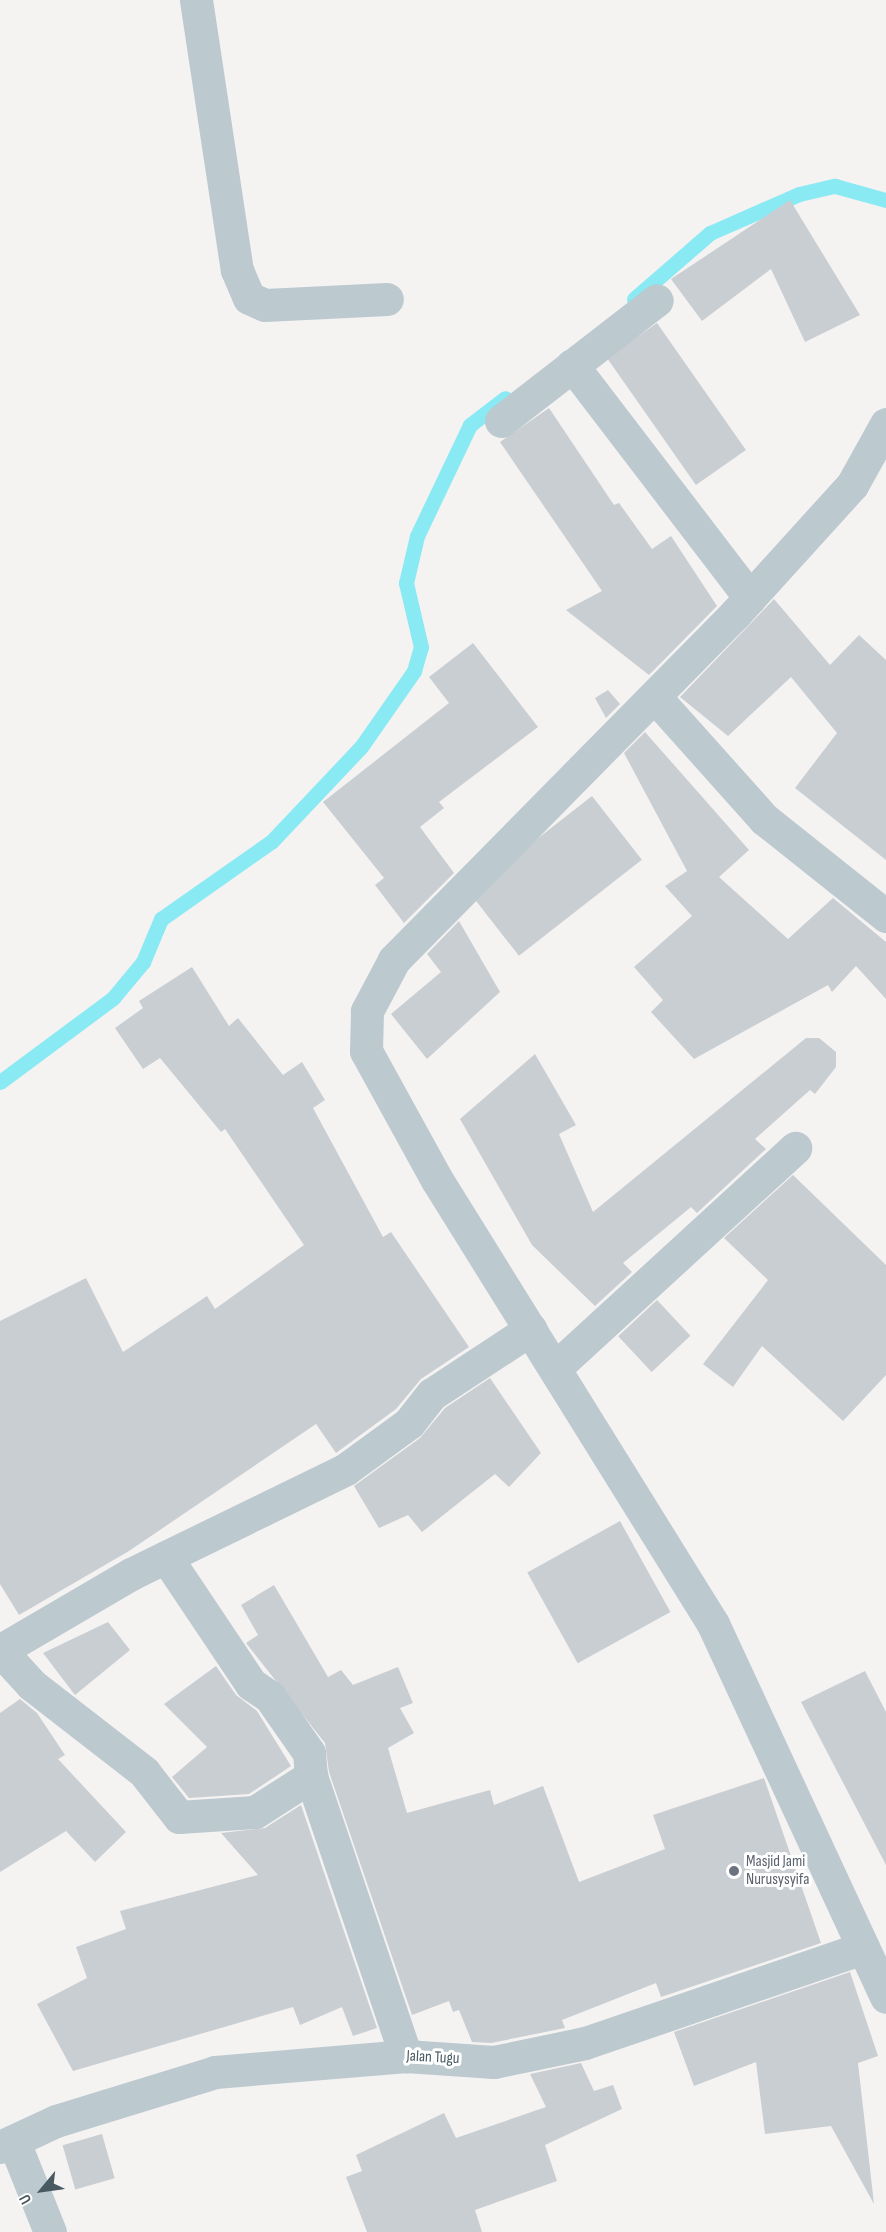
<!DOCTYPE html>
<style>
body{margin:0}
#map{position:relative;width:886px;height:2232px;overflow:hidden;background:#f5f2f2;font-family:"Sofia Sans Condensed",sans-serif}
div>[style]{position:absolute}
.stream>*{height:15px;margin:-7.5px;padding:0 7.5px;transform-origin:7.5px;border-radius:7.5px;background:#8aeaf3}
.building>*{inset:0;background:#c9ced2;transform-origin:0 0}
.street>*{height:33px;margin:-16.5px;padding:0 16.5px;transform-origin:16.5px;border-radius:16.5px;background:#bcc9cf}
.dots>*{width:16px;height:16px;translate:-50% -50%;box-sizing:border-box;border:3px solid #fff;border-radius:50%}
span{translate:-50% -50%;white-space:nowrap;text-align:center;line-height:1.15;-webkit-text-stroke:6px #fff;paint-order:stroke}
.worship-label{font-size:16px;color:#5b616d}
.left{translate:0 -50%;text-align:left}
.street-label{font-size:16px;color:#485961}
.north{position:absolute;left:12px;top:2160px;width:60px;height:60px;-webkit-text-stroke:4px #fff;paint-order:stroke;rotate:241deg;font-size:16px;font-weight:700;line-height:24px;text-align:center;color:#485961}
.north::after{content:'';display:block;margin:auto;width:21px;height:27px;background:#485961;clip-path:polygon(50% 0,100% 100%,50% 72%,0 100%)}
</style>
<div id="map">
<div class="stream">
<div style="left:634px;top:299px;width:101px;rotate:-41deg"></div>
<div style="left:710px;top:233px;width:97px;rotate:-23.7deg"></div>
<div style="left:799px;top:194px;width:37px;rotate:-13deg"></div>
<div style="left:835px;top:186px;width:53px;rotate:15.4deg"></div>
<div style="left:0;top:1082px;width:141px;rotate:-36.6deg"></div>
<div style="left:113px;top:998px;width:47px;rotate:-50.2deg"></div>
<div style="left:143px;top:962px;width:47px;rotate:-67.3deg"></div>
<div style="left:161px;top:919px;width:136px;rotate:-35.1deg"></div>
<div style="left:272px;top:841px;width:129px;rotate:-46.6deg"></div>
<div style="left:361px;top:747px;width:93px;rotate:-55.1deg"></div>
<div style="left:414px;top:671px;width:25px;rotate:-74deg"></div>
<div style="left:421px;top:647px;width:66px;rotate:-103.2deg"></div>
<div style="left:406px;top:583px;width:48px;rotate:-76.8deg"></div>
<div style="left:417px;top:536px;width:123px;rotate:-64.5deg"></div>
<div style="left:470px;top:425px;width:44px;rotate:-37.6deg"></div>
</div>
<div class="building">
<div style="clip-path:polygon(790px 200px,860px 315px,805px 342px,771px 269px,702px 321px,671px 279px)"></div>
<div style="left:657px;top:323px;width:155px;height:61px;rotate:55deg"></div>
<div style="clip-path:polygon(549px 408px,614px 505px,619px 503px,652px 549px,671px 536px,717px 606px,649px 675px,566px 610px,602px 591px,500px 442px)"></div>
<div style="clip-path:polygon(774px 599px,830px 665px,859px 635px,886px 660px,886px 860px,795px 788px,837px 733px,791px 677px,728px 736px,680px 697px)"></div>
<div style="clip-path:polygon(473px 643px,538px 727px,439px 802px,444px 808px,420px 827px,454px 873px,404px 923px,375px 885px,384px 878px,323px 802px,449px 703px,429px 677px)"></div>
<div style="clip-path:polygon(608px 690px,620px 704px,606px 718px,595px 698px)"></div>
<div style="clip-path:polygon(645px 732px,749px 850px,719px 877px,788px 939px,833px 898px,886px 942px,886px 999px,856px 966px,832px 992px,828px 985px,694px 1059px,651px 1012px,663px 1000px,634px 967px,692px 916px,665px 886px,687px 871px,624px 753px)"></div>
<div style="left:592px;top:796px;width:81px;height:156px;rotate:52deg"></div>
<div style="clip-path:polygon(459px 921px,500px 992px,427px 1059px,391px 1014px,441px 972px,427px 954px)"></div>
<div style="clip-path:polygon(192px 967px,229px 1026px,238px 1018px,283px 1075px,302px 1062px,325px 1100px,313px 1108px,383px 1237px,391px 1232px,469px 1347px,421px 1379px,396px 1409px,336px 1453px,316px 1424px,129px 1551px,19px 1615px,0 1584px,0 1321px,86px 1278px,123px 1352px,207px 1296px,215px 1309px,304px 1245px,225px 1129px,221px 1132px,160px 1058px,143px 1069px,115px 1028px,143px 1008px,139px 1001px)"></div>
<div style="clip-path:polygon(806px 1038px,819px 1038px,836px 1052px,836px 1067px,815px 1094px,810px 1090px,755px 1139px,766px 1149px,697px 1213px,691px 1207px,623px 1263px,632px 1272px,595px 1306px,532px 1245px,460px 1119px,535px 1054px,576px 1125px,559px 1134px,593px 1212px)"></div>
<div style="clip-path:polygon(793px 1175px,886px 1265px,886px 1375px,843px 1421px,762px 1346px,733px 1387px,703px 1364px,768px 1280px,724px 1238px)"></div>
<div style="left:657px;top:1300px;width:49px;height:53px;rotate:47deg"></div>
<div style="clip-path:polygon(490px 1378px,541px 1453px,509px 1487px,495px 1474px,422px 1532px,408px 1515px,379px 1528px,354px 1486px,420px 1438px,445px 1408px)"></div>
<div style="left:620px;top:1521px;width:104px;height:106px;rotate:61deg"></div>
<div style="clip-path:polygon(274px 1585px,328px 1677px,341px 1670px,353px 1685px,398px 1667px,413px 1703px,400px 1708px,414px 1733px,388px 1748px,407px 1813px,490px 1790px,494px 1805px,543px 1786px,579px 1882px,665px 1849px,653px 1815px,764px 1778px,821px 1943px,661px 1997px,656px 1983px,562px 2020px,565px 2028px,491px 2043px,472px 2042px,459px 2010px,453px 2012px,449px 2001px,412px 2015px,329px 1772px,325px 1743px,246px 1643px,258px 1635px,241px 1605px)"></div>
<div style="clip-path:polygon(108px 1622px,130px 1650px,75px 1695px,43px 1653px)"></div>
<div style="clip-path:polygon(216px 1666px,236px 1695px,257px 1711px,291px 1766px,249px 1794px,189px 1798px,172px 1777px,207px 1747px,164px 1704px)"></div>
<div style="clip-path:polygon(865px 1671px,886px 1712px,886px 1865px,801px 1702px)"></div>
<div style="clip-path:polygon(20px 1699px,37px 1713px,65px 1755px,58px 1759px,126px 1832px,95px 1862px,66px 1831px,0 1872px,0 1713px)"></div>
<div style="clip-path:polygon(301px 1805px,377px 2028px,353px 2036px,342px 2007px,300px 2025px,293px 2007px,73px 2071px,37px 2004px,87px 1978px,76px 1947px,126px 1929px,120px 1911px,258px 1875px,221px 1833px,265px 1828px)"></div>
<div style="clip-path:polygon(850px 1972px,878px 2056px,858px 2063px,874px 2204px,831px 2126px,765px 2134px,756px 2062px,694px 2086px,674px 2032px)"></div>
<div style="clip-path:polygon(581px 2063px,594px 2091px,613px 2085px,622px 2109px,545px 2145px,557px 2181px,475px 2210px,482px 2232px,367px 2232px,346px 2177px,362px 2171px,356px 2155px,444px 2113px,456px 2138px,546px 2107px,530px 2074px)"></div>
<div style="left:102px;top:2134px;width:46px;height:41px;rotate:74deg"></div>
</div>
<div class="street">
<div style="left:196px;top:0;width:273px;rotate:81.4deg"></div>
<div style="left:237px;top:270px;width:30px;rotate:67deg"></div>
<div style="left:249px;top:298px;width:17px;rotate:24deg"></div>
<div style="left:265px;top:305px;width:122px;rotate:-2.8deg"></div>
<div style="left:572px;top:365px;width:293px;rotate:52.6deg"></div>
<div style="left:501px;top:421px;width:197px;rotate:-37.8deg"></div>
<div style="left:886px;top:424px;width:70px;rotate:119.1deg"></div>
<div style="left:852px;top:485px;width:174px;rotate:132.2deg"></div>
<div style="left:735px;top:614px;width:486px;rotate:134.6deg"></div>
<div style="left:394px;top:960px;width:58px;rotate:117.9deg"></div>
<div style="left:367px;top:1011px;width:40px;rotate:91.4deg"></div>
<div style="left:366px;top:1051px;width:147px;rotate:61.2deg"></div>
<div style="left:437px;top:1180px;width:523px;rotate:58.13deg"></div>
<div style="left:713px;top:1624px;width:411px;rotate:65.1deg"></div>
<div style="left:655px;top:697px;width:164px;rotate:48.2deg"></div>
<div style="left:764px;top:819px;width:156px;rotate:38.5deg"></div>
<div style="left:555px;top:1368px;width:326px;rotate:-42.5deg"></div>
<div style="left:166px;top:1557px;width:153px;rotate:56.2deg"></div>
<div style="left:251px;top:1684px;width:23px;rotate:34deg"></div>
<div style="left:270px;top:1697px;width:68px;rotate:55.1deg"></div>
<div style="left:309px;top:1753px;width:23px;rotate:85deg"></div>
<div style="left:311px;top:1776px;width:296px;rotate:71.3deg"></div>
<div style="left:0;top:1650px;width:47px;rotate:47.6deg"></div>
<div style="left:32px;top:1685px;width:142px;rotate:37.8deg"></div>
<div style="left:144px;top:1772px;width:57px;rotate:52.1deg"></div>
<div style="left:179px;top:1817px;width:76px;rotate:-3.8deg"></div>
<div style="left:255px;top:1812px;width:67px;rotate:-32.7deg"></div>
<div style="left:1px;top:1650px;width:151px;rotate:-30.3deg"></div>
<div style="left:131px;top:1574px;width:239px;rotate:-26deg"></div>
<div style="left:346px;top:1469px;width:78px;rotate:-36.1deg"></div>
<div style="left:409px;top:1423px;width:37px;rotate:-52deg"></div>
<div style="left:432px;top:1394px;width:118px;rotate:-33.3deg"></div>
<div style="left:14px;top:2142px;width:97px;rotate:68.2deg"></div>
<div style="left:0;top:2147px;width:62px;rotate:-24.9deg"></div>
<div style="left:56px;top:2121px;width:166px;rotate:-17.1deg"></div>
<div style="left:215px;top:2072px;width:192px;rotate:-4.8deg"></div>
<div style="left:406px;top:2056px;width:88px;rotate:3.9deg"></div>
<div style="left:494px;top:2062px;width:93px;rotate:-11.8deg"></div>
<div style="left:585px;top:2043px;width:294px;rotate:-18.9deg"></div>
</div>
<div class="dots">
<div style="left:734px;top:1871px;background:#6b7280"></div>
</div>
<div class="worship-label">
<span class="left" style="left:746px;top:1871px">Masjid Jami<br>Nurusysyifa</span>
</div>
<div class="street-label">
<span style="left:433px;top:2058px;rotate:3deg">Jalan Tugu</span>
</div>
<div class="north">U</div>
</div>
